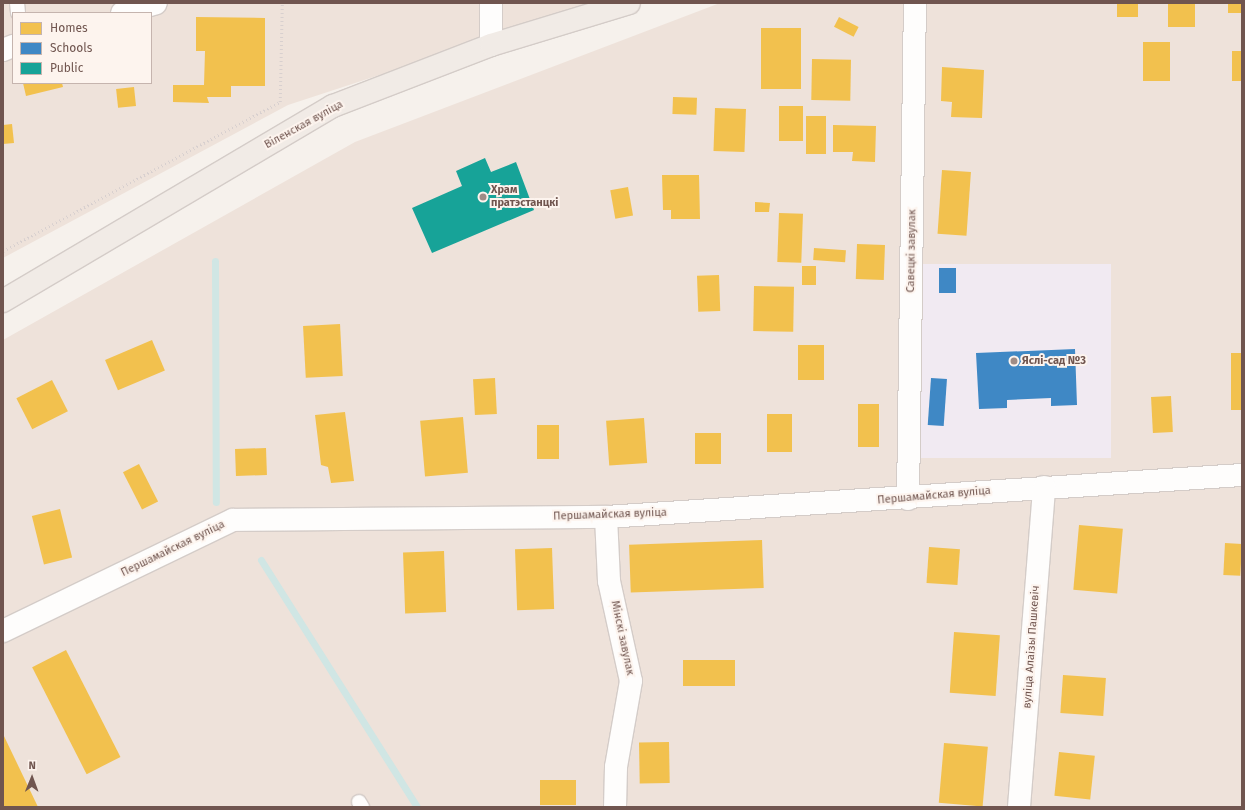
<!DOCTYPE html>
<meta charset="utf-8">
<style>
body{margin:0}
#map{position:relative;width:1245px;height:810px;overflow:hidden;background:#f6f1ec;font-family:"Fira Sans",sans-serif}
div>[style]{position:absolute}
.residential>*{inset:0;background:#eee2da}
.education>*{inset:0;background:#f1eaf2;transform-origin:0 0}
.homes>*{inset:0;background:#f2c14e;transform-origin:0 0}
.schools>*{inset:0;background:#3f88c5;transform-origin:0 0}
.public>*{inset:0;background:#17a398}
.stream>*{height:7px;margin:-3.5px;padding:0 3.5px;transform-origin:3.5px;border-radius:3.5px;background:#d0e6e4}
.path>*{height:2.5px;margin-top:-1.25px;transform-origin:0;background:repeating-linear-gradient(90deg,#d8d0cf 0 1px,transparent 0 4px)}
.roads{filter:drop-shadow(1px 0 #d4ccc8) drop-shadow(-1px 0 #d4ccc8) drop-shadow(0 1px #d4ccc8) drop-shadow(0 -1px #d4ccc8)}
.lane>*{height:14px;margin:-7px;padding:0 7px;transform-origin:7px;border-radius:7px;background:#fefdfc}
.street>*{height:22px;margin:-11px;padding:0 11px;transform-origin:11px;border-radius:11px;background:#fefdfc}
.primary>*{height:22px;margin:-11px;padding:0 11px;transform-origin:11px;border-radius:11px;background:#f1ebe6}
.dots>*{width:11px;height:11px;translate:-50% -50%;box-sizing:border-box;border:2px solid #fdf4ee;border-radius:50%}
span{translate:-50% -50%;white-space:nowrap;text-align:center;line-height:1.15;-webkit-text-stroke:4px #fdf4ee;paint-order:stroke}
.street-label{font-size:11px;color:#70554f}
.poi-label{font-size:11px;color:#70554f;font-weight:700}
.left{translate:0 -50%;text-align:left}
.frame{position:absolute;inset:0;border:4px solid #70554f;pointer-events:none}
.legend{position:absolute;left:12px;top:12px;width:140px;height:72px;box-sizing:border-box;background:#fdf4ee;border:1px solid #c5b4ae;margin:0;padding:5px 7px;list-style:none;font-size:12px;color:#70554f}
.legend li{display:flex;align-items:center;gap:8px;height:20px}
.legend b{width:20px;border:1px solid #c5b4ae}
.north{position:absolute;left:12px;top:758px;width:40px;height:40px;-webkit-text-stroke:3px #fdf4ee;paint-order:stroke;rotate:1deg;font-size:11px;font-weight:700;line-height:16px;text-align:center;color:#70554f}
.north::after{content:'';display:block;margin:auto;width:14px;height:18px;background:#70554f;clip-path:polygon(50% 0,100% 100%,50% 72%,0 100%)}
</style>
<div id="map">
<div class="residential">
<div style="clip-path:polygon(evenodd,3px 3px,599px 3px,288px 105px,3px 258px,3px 3px,13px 13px,151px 13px,151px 83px,13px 83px,13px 13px)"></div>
<div style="clip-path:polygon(720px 3px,1242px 3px,1242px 807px,3px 807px,3px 340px,355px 142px)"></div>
</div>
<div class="education">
<div style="left:917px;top:264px;width:194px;height:194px"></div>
</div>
<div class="homes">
<div style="left:1117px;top:3px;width:21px;height:14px"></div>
<div style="left:1168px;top:3px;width:27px;height:24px"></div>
<div style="left:1228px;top:3px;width:14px;height:10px"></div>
<div style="clip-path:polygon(196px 17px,265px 18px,265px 86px,231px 86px,231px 97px,207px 97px,209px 103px,173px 102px,173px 85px,204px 85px,205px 51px,196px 51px)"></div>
<div style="left:839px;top:17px;width:22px;height:11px;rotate:27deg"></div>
<div style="left:801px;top:28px;width:61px;height:40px;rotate:90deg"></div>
<div style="left:1143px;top:42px;width:27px;height:39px"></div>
<div style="left:1242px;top:51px;width:30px;height:10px;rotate:90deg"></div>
<div style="left:812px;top:59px;width:39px;height:41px;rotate:1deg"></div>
<div style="clip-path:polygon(942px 67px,984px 70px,982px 118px,951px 117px,952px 102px,941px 101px)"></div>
<div style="clip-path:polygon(23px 83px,62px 83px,63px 87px,26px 96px)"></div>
<div style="left:134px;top:87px;width:19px;height:18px;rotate:84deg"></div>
<div style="left:673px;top:97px;width:24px;height:17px;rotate:2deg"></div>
<div style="left:779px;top:106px;width:24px;height:35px"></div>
<div style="left:715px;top:108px;width:31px;height:43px;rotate:2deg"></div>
<div style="left:806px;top:116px;width:20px;height:38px"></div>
<div style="clip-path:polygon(12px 124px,14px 143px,3px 144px,3px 125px)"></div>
<div style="clip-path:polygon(833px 125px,876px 126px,875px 162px,852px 161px,853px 152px,833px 152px)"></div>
<div style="left:942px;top:170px;width:29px;height:64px;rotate:4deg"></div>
<div style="clip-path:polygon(662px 175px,699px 175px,700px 219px,671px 219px,671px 210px,663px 210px)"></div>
<div style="left:628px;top:187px;width:29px;height:18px;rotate:80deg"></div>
<div style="clip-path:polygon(755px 202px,770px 203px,769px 212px,755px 212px)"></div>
<div style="left:779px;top:213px;width:24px;height:49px;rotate:2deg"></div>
<div style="left:857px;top:244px;width:28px;height:35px;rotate:2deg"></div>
<div style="left:814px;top:248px;width:32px;height:12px;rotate:4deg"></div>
<div style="left:802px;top:266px;width:14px;height:19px"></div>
<div style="left:719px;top:275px;width:36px;height:22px;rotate:88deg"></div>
<div style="left:754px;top:286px;width:40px;height:45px;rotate:1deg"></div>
<div style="left:340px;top:324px;width:52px;height:37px;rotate:87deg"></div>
<div style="left:152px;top:340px;width:33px;height:51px;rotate:67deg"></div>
<div style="left:798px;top:345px;width:26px;height:35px"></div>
<div style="left:1231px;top:353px;width:11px;height:57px"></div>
<div style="left:495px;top:378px;width:36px;height:22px;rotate:87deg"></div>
<div style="left:52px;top:380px;width:35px;height:40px;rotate:63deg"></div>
<div style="left:1171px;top:396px;width:36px;height:20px;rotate:87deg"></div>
<div style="left:858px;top:404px;width:21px;height:43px"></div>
<div style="clip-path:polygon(345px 412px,354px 481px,331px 483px,328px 467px,321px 465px,315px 415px)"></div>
<div style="left:767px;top:414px;width:25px;height:38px"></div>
<div style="left:463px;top:417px;width:56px;height:43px;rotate:85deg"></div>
<div style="left:644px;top:418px;width:45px;height:38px;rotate:86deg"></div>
<div style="left:537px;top:425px;width:22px;height:34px"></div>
<div style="left:695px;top:433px;width:26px;height:31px"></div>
<div style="left:266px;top:448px;width:27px;height:31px;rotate:88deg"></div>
<div style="left:139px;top:464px;width:42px;height:18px;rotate:63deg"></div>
<div style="left:60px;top:509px;width:50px;height:29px;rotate:76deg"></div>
<div style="left:1079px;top:525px;width:44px;height:65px;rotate:5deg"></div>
<div style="left:762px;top:540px;width:48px;height:133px;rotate:88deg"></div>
<div style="left:1225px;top:543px;width:17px;height:32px;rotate:3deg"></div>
<div style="left:929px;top:547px;width:31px;height:36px;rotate:4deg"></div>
<div style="left:552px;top:548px;width:61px;height:37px;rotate:88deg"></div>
<div style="left:444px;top:551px;width:61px;height:41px;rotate:88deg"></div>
<div style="left:954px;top:632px;width:46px;height:61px;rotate:4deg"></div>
<div style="left:66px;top:650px;width:120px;height:38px;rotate:63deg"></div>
<div style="left:683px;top:660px;width:52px;height:26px"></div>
<div style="left:1063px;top:675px;width:43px;height:38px;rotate:4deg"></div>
<div style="clip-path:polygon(3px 734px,38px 807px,3px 807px)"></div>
<div style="left:669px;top:742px;width:41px;height:30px;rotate:89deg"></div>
<div style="left:944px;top:743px;width:44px;height:60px;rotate:5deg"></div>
<div style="left:1059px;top:752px;width:36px;height:44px;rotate:6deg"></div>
<div style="left:540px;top:780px;width:36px;height:25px"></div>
</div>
<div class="schools">
<div style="left:939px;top:268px;width:17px;height:25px"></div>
<div style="clip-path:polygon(1075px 349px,1077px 405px,1051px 406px,1051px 398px,1007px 400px,1007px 408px,979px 409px,976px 353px)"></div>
<div style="left:931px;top:378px;width:16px;height:47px;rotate:4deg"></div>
</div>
<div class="public">
<div style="clip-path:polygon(485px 158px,491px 172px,516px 162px,534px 210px,432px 253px,412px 208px,462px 186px,456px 171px)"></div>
</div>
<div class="stream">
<div style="left:215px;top:261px;width:241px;rotate:89.8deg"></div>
<div style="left:261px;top:560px;width:292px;rotate:57.7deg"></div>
</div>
<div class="path">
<div style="left:3px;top:251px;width:315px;rotate:-28.3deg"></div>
<div style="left:280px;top:102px;width:99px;rotate:-88.8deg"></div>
</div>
<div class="roads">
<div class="lane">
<div style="left:17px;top:3px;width:10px;rotate:84deg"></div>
<div style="left:359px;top:802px;width:6px;rotate:59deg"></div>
</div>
<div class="street">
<div style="left:122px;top:13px;width:35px;rotate:-16deg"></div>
<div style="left:491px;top:45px;width:42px;rotate:-90deg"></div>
<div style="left:3px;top:50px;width:11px;rotate:-22deg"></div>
<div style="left:908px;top:499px;width:496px;rotate:-89.2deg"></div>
<div style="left:606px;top:517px;width:64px;rotate:87.3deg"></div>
<div style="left:609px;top:581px;width:102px;rotate:77.6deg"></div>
<div style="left:631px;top:681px;width:87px;rotate:99.9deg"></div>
<div style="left:616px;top:767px;width:40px;rotate:91.4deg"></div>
<div style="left:3px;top:631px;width:255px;rotate:-25.8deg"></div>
<div style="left:233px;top:520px;width:373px;rotate:-0.5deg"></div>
<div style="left:606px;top:517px;width:637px;rotate:-3.78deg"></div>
<div style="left:1019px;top:807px;width:321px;rotate:-85.5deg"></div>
</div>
<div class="primary">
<div style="left:3px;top:301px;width:383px;rotate:-30.6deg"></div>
<div style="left:333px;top:106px;width:169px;rotate:-21.1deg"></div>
<div style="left:491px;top:45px;width:144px;rotate:-16.9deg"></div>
</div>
</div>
<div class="dots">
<div style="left:483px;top:197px;background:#9f8c86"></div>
<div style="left:1014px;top:361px;background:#9f8c86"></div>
</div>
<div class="street-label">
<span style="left:304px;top:125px;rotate:-29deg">Віленская вуліца</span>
<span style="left:912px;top:251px;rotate:-89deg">Савецкі завулак</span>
<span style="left:934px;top:496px;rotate:-5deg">Першамайская вуліца</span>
<span style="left:610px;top:515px;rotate:-2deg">Першамайская вуліца</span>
<span style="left:173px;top:549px;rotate:-26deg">Першамайская вуліца</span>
<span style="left:622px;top:638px;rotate:78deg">Мінскі завулак</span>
<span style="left:1032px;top:647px;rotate:-86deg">вуліца Алаізы Пашкевіч</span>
</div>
<div class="poi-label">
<span class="left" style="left:491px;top:197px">Храм<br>пратэстанцкі</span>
<span class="left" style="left:1022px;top:361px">Яслі-сад №3</span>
</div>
<div class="frame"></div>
<ul class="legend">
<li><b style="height:11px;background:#f2c14e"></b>Homes</li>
<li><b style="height:11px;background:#3f88c5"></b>Schools</li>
<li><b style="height:11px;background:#17a398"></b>Public</li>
</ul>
<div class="north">N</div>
</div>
